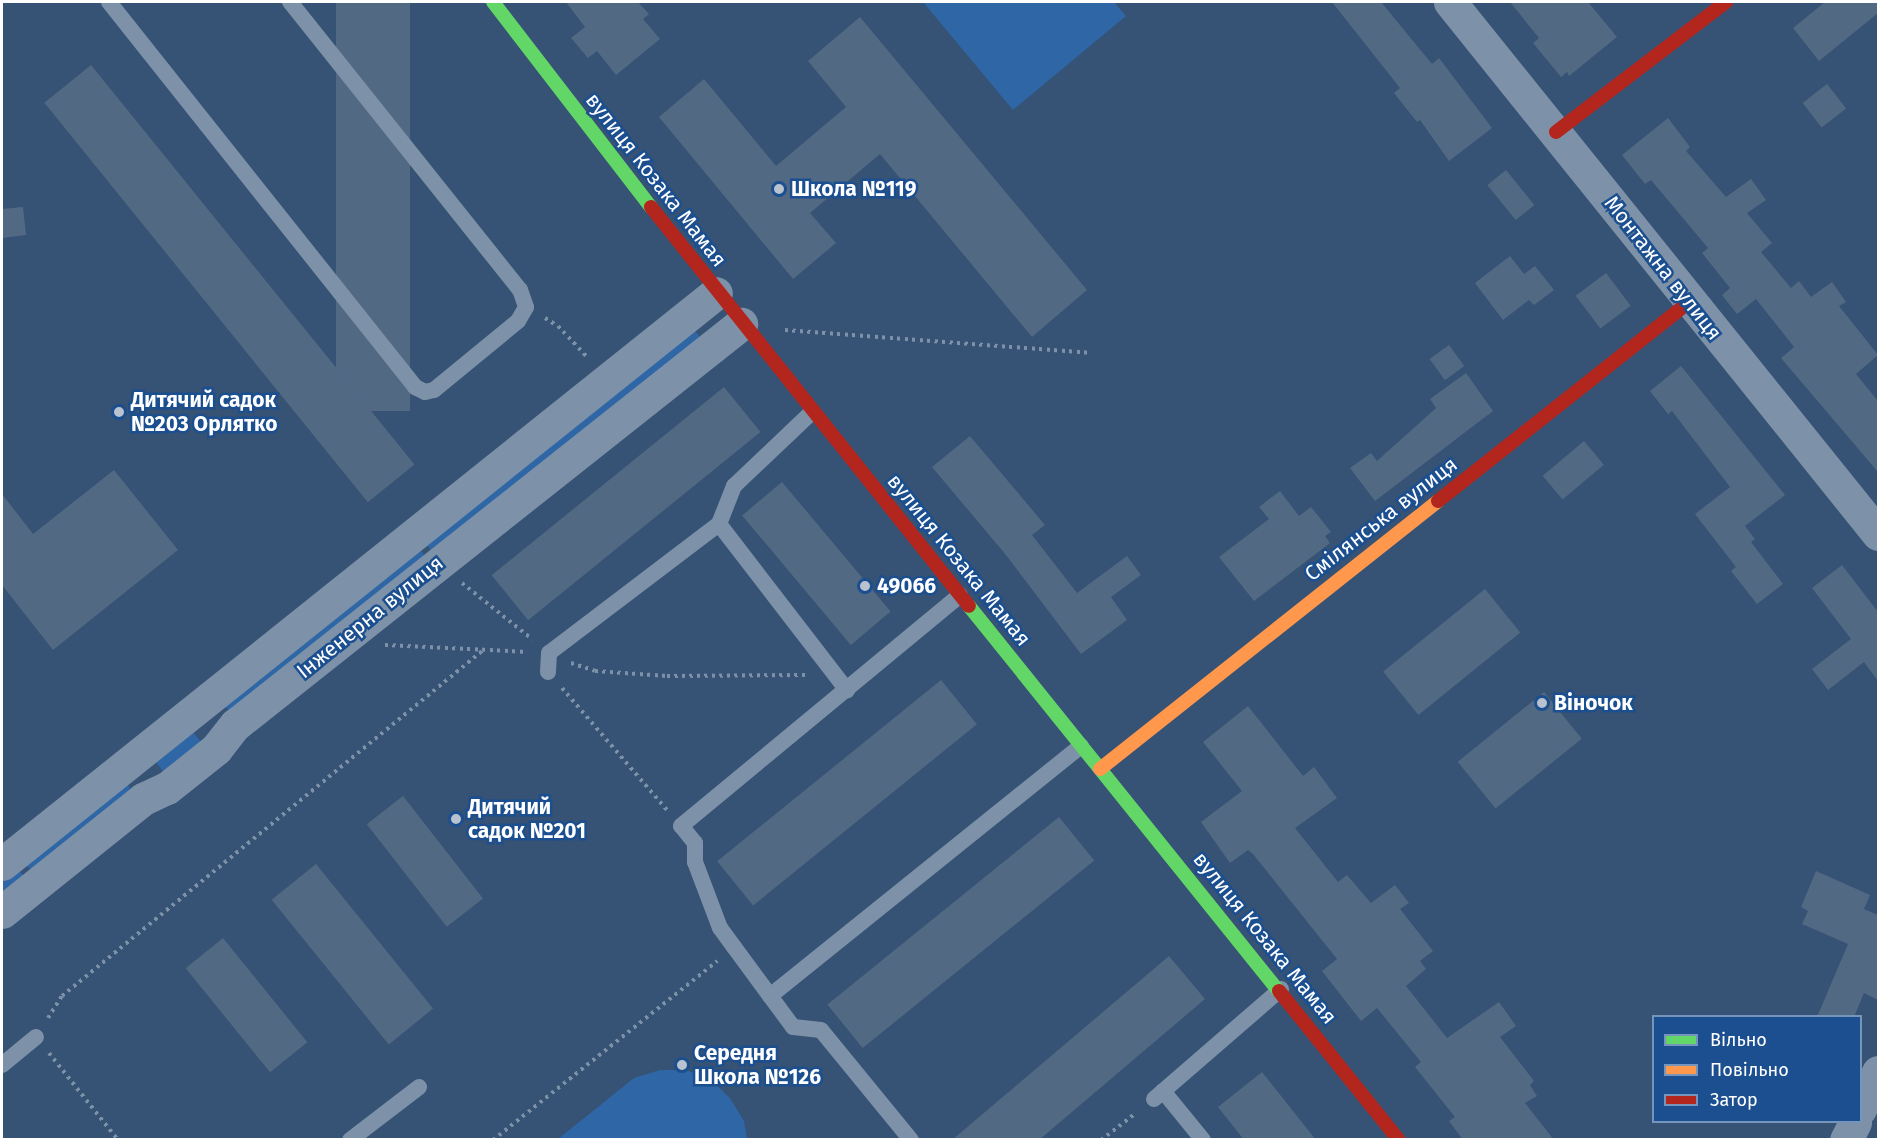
<!DOCTYPE html>
<meta charset="utf-8">
<style>
body{margin:0}
#map{position:relative;width:1880px;height:1141px;overflow:hidden;background:#365274;font-family:"Fira Sans",sans-serif}
div>[style]{position:absolute}
.green>*{inset:0;background:#2f66a5;transform-origin:0 0}
.building>*{inset:0;background:#526984;transform-origin:0 0}
.path>*{height:4px;margin-top:-2px;transform-origin:0;background:repeating-linear-gradient(90deg,#7d92a8 0 3px,transparent 0 7.5px)}
.lane>*{height:16px;margin:-8px;padding:0 8px;transform-origin:8px;border-radius:8px;background:#7d92a8}
.street>*{height:33px;margin:-16.5px;padding:0 16.5px;transform-origin:16.5px;border-radius:16.5px;background:#7d92a8}
.fast>*{height:14px;margin:-7px;padding:0 7px;transform-origin:7px;border-radius:7px;background:#63d668}
.slow>*{height:14px;margin:-7px;padding:0 7px;transform-origin:7px;border-radius:7px;background:#ff974d}
.jam>*{height:14px;margin:-7px;padding:0 7px;transform-origin:7px;border-radius:7px;background:#b3261e}
.dots>*{width:16px;height:16px;translate:-50% -50%;box-sizing:border-box;border:3px solid #1b4f8f;border-radius:50%}
span{translate:-50% -50%;white-space:nowrap;text-align:center;line-height:1.15;-webkit-text-stroke:5px #1b4f8f;paint-order:stroke}
.street-label{font-size:21px;color:#fff}
.poi-label{font-size:21px;color:#fff;font-weight:700}
.left{translate:0 -50%;text-align:left}
.frame{position:absolute;inset:0;border:3px solid #fff;pointer-events:none}
.legend{position:absolute;left:1652px;top:1015px;width:210px;height:108px;box-sizing:border-box;background:#1b4f8f;border:2px solid #7695bc;margin:0;padding:8px 10px;list-style:none;font-size:18px;color:#fff}
.legend li{display:flex;align-items:center;gap:12px;height:30px}
.legend b{width:30px;border:2px solid #7695bc}
</style>
<div id="map">
<div class="green">
<div style="clip-path:polygon(923px 2px,1114px 2px,1126px 16px,1013px 110px)"></div>
<div style="left:688px;top:322px;width:28px;height:343px;rotate:52deg"></div>
<div style="left:413px;top:541px;width:28px;height:250px;rotate:51deg"></div>
<div style="left:185px;top:722px;width:35px;height:48px;rotate:51deg"></div>
<div style="left:120px;top:775px;width:28px;height:129px;rotate:52deg"></div>
<div style="clip-path:polygon(11px 861px,29px 882px,2px 904px,2px 869px)"></div>
<div style="clip-path:polygon(660px 1070px,686px 1070px,711px 1080px,730px 1098px,744px 1121px,747px 1139px,558px 1139px,634px 1078px)"></div>
</div>
<div class="building">
<div style="left:336px;top:2px;width:74px;height:409px"></div>
<div style="clip-path:polygon(566px 2px,638px 2px,649px 14px,643px 19px,660px 39px,616px 75px,597px 51px,588px 58px,571px 38px,585px 27px)"></div>
<div style="clip-path:polygon(1332px 2px,1381px 2px,1432px 64px,1439px 58px,1492px 128px,1449px 161px,1420px 120px,1417px 122px,1394px 93px,1400px 88px)"></div>
<div style="clip-path:polygon(1510px 2px,1588px 2px,1617px 37px,1569px 76px,1567px 72px,1561px 77px,1533px 43px,1539px 38px)"></div>
<div style="clip-path:polygon(1825px 2px,1878px 2px,1878px 13px,1819px 61px,1793px 28px)"></div>
<div style="clip-path:polygon(860px 17px,1087px 290px,1032px 337px,880px 154px,810px 213px,836px 243px,793px 279px,659px 117px,704px 79px,776px 166px,846px 107px,808px 61px)"></div>
<div style="left:91px;top:65px;width:514px;height:60px;rotate:51deg"></div>
<div style="left:1827px;top:84px;width:31px;height:31px;rotate:52deg"></div>
<div style="clip-path:polygon(1668px 118px,1690px 147px,1686px 151px,1726px 197px,1751px 179px,1766px 200px,1747px 213px,1772px 243px,1761px 252px,1791px 288px,1799px 281px,1811px 297px,1832px 282px,1846px 302px,1839px 306px,1878px 355px,1856px 374px,1878px 401px,1878px 472px,1781px 358px,1794px 347px,1756px 299px,1737px 314px,1722px 295px,1730px 288px,1702px 253px,1708px 248px,1651px 180px,1645px 184px,1622px 155px)"></div>
<div style="left:1506px;top:170px;width:45px;height:24px;rotate:51deg"></div>
<div style="clip-path:polygon(23px 207px,26px 235px,2px 238px,2px 209px)"></div>
<div style="clip-path:polygon(1510px 256px,1524px 274px,1535px 266px,1554px 290px,1534px 305px,1529px 300px,1503px 320px,1475px 283px)"></div>
<div style="left:1606px;top:273px;width:41px;height:38px;rotate:53deg"></div>
<div style="left:1449px;top:345px;width:26px;height:24px;rotate:54deg"></div>
<div style="clip-path:polygon(1681px 366px,1785px 495px,1745px 526px,1755px 539px,1751px 542px,1783px 584px,1757px 604px,1731px 571px,1736px 567px,1695px 514px,1730px 487px,1672px 411px,1668px 414px,1650px 391px)"></div>
<div style="clip-path:polygon(1466px 373px,1493px 411px,1375px 501px,1350px 468px,1371px 453px,1377px 461px,1436px 408px,1430px 399px)"></div>
<div style="left:724px;top:387px;width:58px;height:299px;rotate:51deg"></div>
<div style="clip-path:polygon(970px 436px,1045px 525px,1032px 535px,1077px 593px,1127px 556px,1141px 575px,1111px 597px,1127px 620px,1081px 654px,1006px 555px,932px 467px)"></div>
<div style="left:1584px;top:441px;width:31px;height:54px;rotate:50deg"></div>
<div style="clip-path:polygon(114px 470px,178px 550px,53px 650px,2px 585px,2px 494px,33px 534px)"></div>
<div style="left:782px;top:482px;width:169px;height:52px;rotate:50deg"></div>
<div style="clip-path:polygon(1280px 491px,1299px 516px,1311px 507px,1331px 532px,1325px 536px,1330px 543px,1254px 601px,1219px 557px,1269px 519px,1259px 507px)"></div>
<div style="clip-path:polygon(1842px 565px,1878px 612px,1878px 681px,1864px 662px,1828px 690px,1812px 669px,1851px 639px,1812px 588px)"></div>
<div style="left:1485px;top:589px;width:56px;height:131px;rotate:51deg"></div>
<div style="left:941px;top:680px;width:57px;height:288px;rotate:51deg"></div>
<div style="left:1544px;top:692px;width:60px;height:111px;rotate:51deg"></div>
<div style="clip-path:polygon(1248px 706px,1303px 776px,1314px 767px,1337px 798px,1295px 828px,1338px 882px,1347px 875px,1371px 903px,1395px 885px,1409px 903px,1400px 909px,1433px 951px,1420px 961px,1426px 969px,1406px 986px,1447px 1038px,1499px 1002px,1516px 1026px,1500px 1037px,1534px 1081px,1530px 1085px,1537px 1096px,1525px 1103px,1554px 1140px,1463px 1140px,1449px 1121px,1455px 1117px,1415px 1067px,1421px 1062px,1377px 1008px,1361px 1021px,1322px 971px,1337px 959px,1253px 854px,1248px 850px,1230px 863px,1201px 822px,1242px 791px,1203px 742px)"></div>
<div style="left:403px;top:796px;width:130px;height:46px;rotate:52deg"></div>
<div style="left:1059px;top:817px;width:56px;height:298px;rotate:51deg"></div>
<div style="left:316px;top:864px;width:186px;height:57px;rotate:51deg"></div>
<div style="clip-path:polygon(1816px 871px,1870px 895px,1864px 909px,1878px 915px,1878px 1000px,1864px 993px,1854px 1017px,1817px 1017px,1848px 944px,1802px 924px,1808px 911px,1801px 907px)"></div>
<div style="left:223px;top:938px;width:134px;height:48px;rotate:51deg"></div>
<div style="clip-path:polygon(1169px 956px,1205px 999px,1039px 1140px,952px 1140px)"></div>
<div style="clip-path:polygon(1262px 1072px,1316px 1140px,1244px 1140px,1218px 1107px)"></div>
</div>
<div class="path">
<div style="left:545px;top:318px;width:15px;rotate:32deg"></div>
<div style="left:558px;top:326px;width:42px;rotate:46.9deg"></div>
<div style="left:785px;top:330px;width:305px;rotate:4.3deg"></div>
<div style="left:462px;top:583px;width:90px;rotate:38.7deg"></div>
<div style="left:385px;top:645px;width:142px;rotate:2.8deg"></div>
<div style="left:571px;top:663px;width:25px;rotate:18deg"></div>
<div style="left:595px;top:671px;width:72px;rotate:4deg"></div>
<div style="left:667px;top:676px;width:141px;rotate:-0.4deg"></div>
<div style="left:562px;top:688px;width:161px;rotate:49.3deg"></div>
<div style="left:48px;top:1018px;width:26px;rotate:-58deg"></div>
<div style="left:62px;top:996px;width:544px;rotate:-39.4deg"></div>
<div style="left:49px;top:1053px;width:111px;rotate:51.6deg"></div>
<div style="left:493px;top:1140px;width:287px;rotate:-38.6deg"></div>
<div style="left:1101px;top:1140px;width:44px;rotate:-37.6deg"></div>
</div>
<div class="lane">
<div style="left:109px;top:2px;width:492px;rotate:51.5deg"></div>
<div style="left:415px;top:387px;width:11px;rotate:27deg"></div>
<div style="left:425px;top:392px;width:9px;rotate:-13deg"></div>
<div style="left:434px;top:390px;width:109px;rotate:-39.4deg"></div>
<div style="left:518px;top:321px;width:16px;rotate:-60deg"></div>
<div style="left:526px;top:307px;width:18px;rotate:-109deg"></div>
<div style="left:520px;top:290px;width:369px;rotate:-128.6deg"></div>
<div style="left:719px;top:524px;width:41px;rotate:-68.5deg"></div>
<div style="left:734px;top:486px;width:108px;rotate:-43.5deg"></div>
<div style="left:548px;top:672px;width:19px;rotate:-87deg"></div>
<div style="left:549px;top:653px;width:213px;rotate:-37.2deg"></div>
<div style="left:719px;top:524px;width:210px;rotate:52.4deg"></div>
<div style="left:770px;top:996px;width:399px;rotate:-38.8deg"></div>
<div style="left:2px;top:1065px;width:44px;rotate:-39.5deg"></div>
<div style="left:1163px;top:1091px;width:63px;rotate:50.8deg"></div>
<div style="left:1154px;top:1099px;width:168px;rotate:-40.9deg"></div>
<div style="left:350px;top:1140px;width:87px;rotate:-37.5deg"></div>
<div style="left:911px;top:1140px;width:142px;rotate:-129.3deg"></div>
<div style="left:821px;top:1030px;width:28px;rotate:-174deg"></div>
<div style="left:793px;top:1027px;width:99px;rotate:-126.4deg"></div>
<div style="left:734px;top:947px;width:24px;rotate:-126deg"></div>
<div style="left:720px;top:928px;width:71px;rotate:-110.7deg"></div>
<div style="left:695px;top:862px;width:19px;rotate:-90deg"></div>
<div style="left:695px;top:843px;width:22px;rotate:-129deg"></div>
<div style="left:681px;top:826px;width:362px;rotate:-39.6deg"></div>
</div>
<div class="street">
<div style="left:1450px;top:2px;width:683px;rotate:51.18deg"></div>
<div style="left:2px;top:864px;width:914px;rotate:-38.65deg"></div>
<div style="left:2px;top:912px;width:181px;rotate:-38.7deg"></div>
<div style="left:143px;top:799px;width:26px;rotate:-25deg"></div>
<div style="left:167px;top:788px;width:63px;rotate:-38.5deg"></div>
<div style="left:216px;top:749px;width:31px;rotate:-52deg"></div>
<div style="left:235px;top:725px;width:646px;rotate:-38.4deg"></div>
<div style="left:1860px;top:1109px;width:41px;rotate:-64.1deg"></div>
<div style="left:1846px;top:1140px;width:20px;rotate:-63deg"></div>
</div>
<div class="fast">
<div style="left:493px;top:2px;width:259px;rotate:52.4deg"></div>
<div style="left:969px;top:606px;width:494px;rotate:51.2deg"></div>
</div>
<div class="slow">
<div style="left:1100px;top:769px;width:431px;rotate:-38.4deg"></div>
</div>
<div class="jam">
<div style="left:1556px;top:132px;width:214px;rotate:-37.4deg"></div>
<div style="left:651px;top:207px;width:510px;rotate:51.45deg"></div>
<div style="left:1438px;top:501px;width:320px;rotate:-38.4deg"></div>
<div style="left:1279px;top:991px;width:191px;rotate:51.2deg"></div>
</div>
<div class="dots">
<div style="left:779px;top:189px;background:#b9c2ce"></div>
<div style="left:119px;top:412px;background:#b9c2ce"></div>
<div style="left:865px;top:586px;background:#b9c2ce"></div>
<div style="left:1542px;top:703px;background:#b9c2ce"></div>
<div style="left:456px;top:819px;background:#b9c2ce"></div>
<div style="left:682px;top:1065px;background:#b9c2ce"></div>
</div>
<div class="street-label">
<span style="left:656px;top:180px;rotate:52deg">вулиця Козака Мамая</span>
<span style="left:1663px;top:268px;rotate:52deg">Монтажна вулиця</span>
<span style="left:1381px;top:519px;rotate:-38deg">Смілянська вулиця</span>
<span style="left:959px;top:560px;rotate:51deg">вулиця Козака Мамая</span>
<span style="left:370px;top:617px;rotate:-39deg">Інженерна вулиця</span>
<span style="left:1265px;top:938px;rotate:51deg">вулиця Козака Мамая</span>
</div>
<div class="poi-label">
<span class="left" style="left:791px;top:189px">Школа №119</span>
<span class="left" style="left:131px;top:412px">Дитячий садок<br>№203 Орлятко</span>
<span class="left" style="left:877px;top:586px">49066</span>
<span class="left" style="left:1554px;top:703px">Віночок</span>
<span class="left" style="left:468px;top:819px">Дитячий<br>садок №201</span>
<span class="left" style="left:694px;top:1065px">Середня<br>Школа №126</span>
</div>
<div class="frame"></div>
<ul class="legend">
<li><b style="height:8px;background:#63d668"></b>Вільно</li>
<li><b style="height:8px;background:#ff974d"></b>Повільно</li>
<li><b style="height:8px;background:#b3261e"></b>Затор</li>
</ul>
</div>
